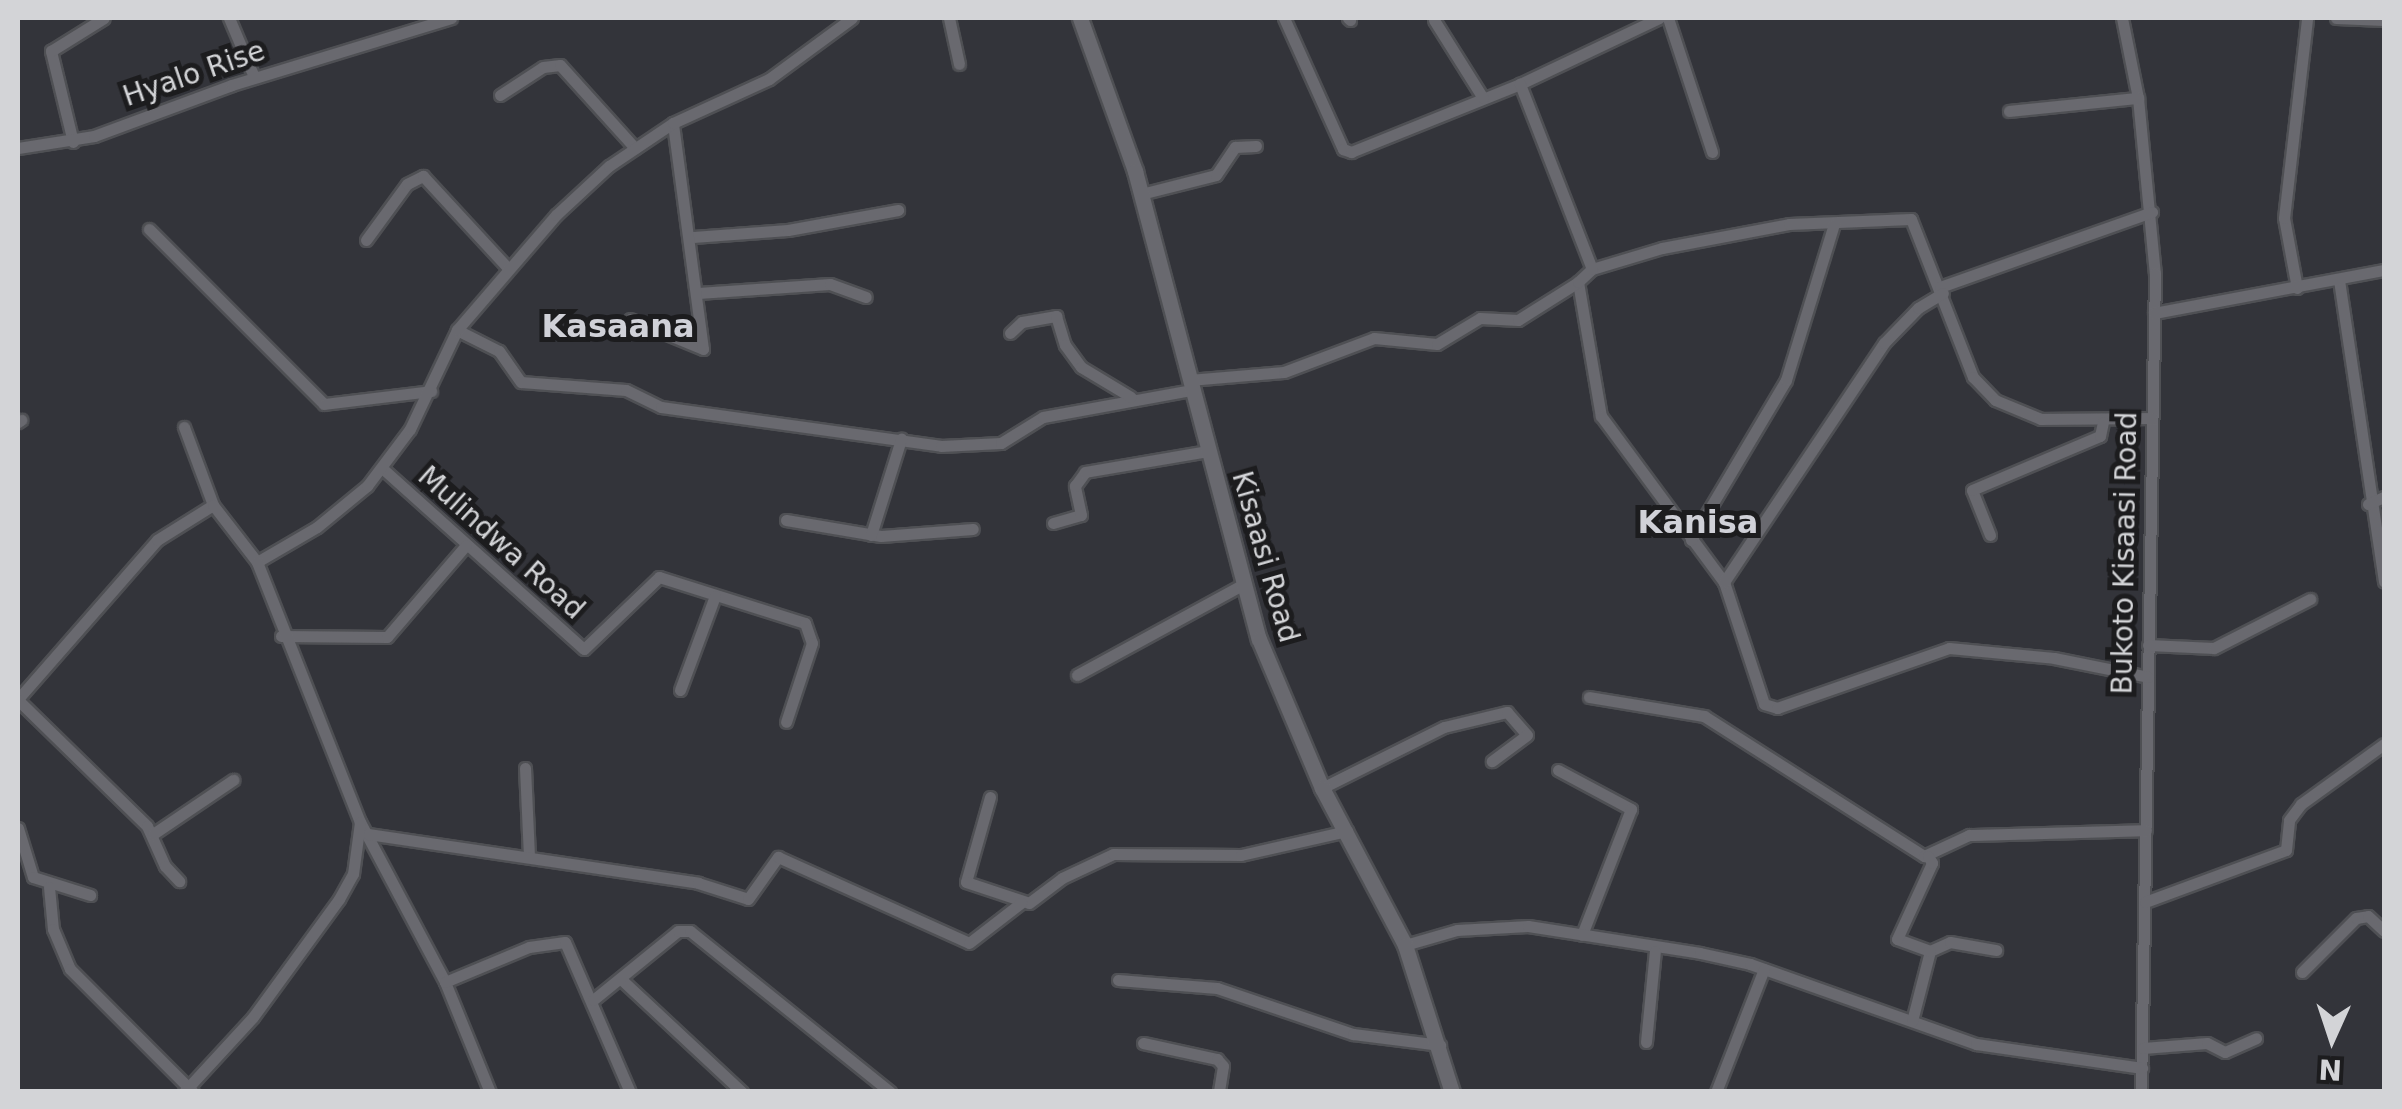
<!DOCTYPE html>
<style>
body{margin:0}
#map{position:relative;width:2402px;height:1109px;overflow:hidden;background:#33343a;font-family:"DejaVu Sans",sans-serif}
div>[style]{position:absolute}
.roads{filter:drop-shadow(2px 0 #4f5054) drop-shadow(-2px 0 #4f5054) drop-shadow(0 2px #4f5054) drop-shadow(0 -2px #4f5054)}
.street>*{height:11px;margin:-5.5px;padding:0 5.5px;transform-origin:5.5px;border-radius:5.5px;background:#69696f}
.secondary>*{height:15px;margin:-7.5px;padding:0 7.5px;transform-origin:7.5px;border-radius:7.5px;background:#69696f}
span{translate:-50% -50%;white-space:nowrap;text-align:center;line-height:1.15;-webkit-text-stroke:10px #1c1c1e;paint-order:stroke}
.street-label{font-size:28px;color:#d3d4d7}
.quarter-label{font-size:32px;color:#d0d1d8;font-weight:700}
.frame{position:absolute;inset:0;border:20px solid #d3d4d7;pointer-events:none}
.north{position:absolute;left:2282px;top:989px;width:100px;height:100px;-webkit-text-stroke:8px #1c1c1e;paint-order:stroke;rotate:183deg;font-size:28px;font-weight:700;line-height:40px;text-align:center;color:#d3d4d7}
.north::after{content:'';display:block;margin:auto;width:35px;height:45px;background:#d3d4d7;clip-path:polygon(50% 0,100% 100%,50% 72%,0 100%)}
</style>
<div id="map">
<div class="roads">
<div class="street">
<div style="left:229px;top:18px;width:64px;rotate:67deg"></div>
<div style="left:949px;top:18px;width:47px;rotate:77.7deg"></div>
<div style="left:1284px;top:18px;width:144px;rotate:65.8deg"></div>
<div style="left:1343px;top:149px;width:9px;rotate:21deg"></div>
<div style="left:1351px;top:152px;width:182px;rotate:-21.9deg"></div>
<div style="left:1520px;top:84px;width:154px;rotate:-25.4deg"></div>
<div style="left:1348px;top:18px;width:3px;rotate:45deg"></div>
<div style="left:1668px;top:18px;width:141px;rotate:71.8deg"></div>
<div style="left:2122px;top:18px;width:82px;rotate:78.7deg"></div>
<div style="left:2138px;top:98px;width:176px;rotate:84.5deg"></div>
<div style="left:2155px;top:273px;width:819px;rotate:90.98deg"></div>
<div style="left:2336px;top:18px;width:48px;rotate:2.4deg"></div>
<div style="left:1434px;top:20px;width:92px;rotate:57.9deg"></div>
<div style="left:500px;top:95px;width:51px;rotate:-33.1deg"></div>
<div style="left:543px;top:67px;width:17px;rotate:-7deg"></div>
<div style="left:560px;top:65px;width:112px;rotate:47.9deg"></div>
<div style="left:2009px;top:111px;width:130px;rotate:-5.8deg"></div>
<div style="left:73px;top:142px;width:94px;rotate:-103.6deg"></div>
<div style="left:51px;top:51px;width:62px;rotate:-31.9deg"></div>
<div style="left:18px;top:148px;width:77px;rotate:-9deg"></div>
<div style="left:94px;top:136px;width:147px;rotate:-20.3deg"></div>
<div style="left:232px;top:85px;width:229px;rotate:-17deg"></div>
<div style="left:1141px;top:194px;width:77px;rotate:-14.2deg"></div>
<div style="left:1216px;top:175px;width:34px;rotate:-56deg"></div>
<div style="left:1235px;top:147px;width:21px;rotate:-3deg"></div>
<div style="left:149px;top:229px;width:247px;rotate:45deg"></div>
<div style="left:324px;top:404px;width:108px;rotate:-6.9deg"></div>
<div style="left:693px;top:237px;width:95px;rotate:-4.2deg"></div>
<div style="left:788px;top:230px;width:112px;rotate:-10.3deg"></div>
<div style="left:366px;top:240px;width:69px;rotate:-53.8deg"></div>
<div style="left:407px;top:184px;width:18px;rotate:-27deg"></div>
<div style="left:423px;top:176px;width:125px;rotate:47.3deg"></div>
<div style="left:1592px;top:269px;width:73px;rotate:-16.7deg"></div>
<div style="left:1662px;top:248px;width:129px;rotate:-10.7deg"></div>
<div style="left:1789px;top:224px;width:122px;rotate:-2.3deg"></div>
<div style="left:1911px;top:219px;width:170px;rotate:68.6deg"></div>
<div style="left:1973px;top:377px;width:32px;rotate:46deg"></div>
<div style="left:1995px;top:400px;width:50px;rotate:22.4deg"></div>
<div style="left:2041px;top:419px;width:111px;rotate:-0.5deg"></div>
<div style="left:2339px;top:280px;width:305px;rotate:81.5deg"></div>
<div style="left:1578px;top:282px;width:136px;rotate:80.3deg"></div>
<div style="left:1601px;top:416px;width:207px;rotate:53.5deg"></div>
<div style="left:1724px;top:582px;width:128px;rotate:71.8deg"></div>
<div style="left:1764px;top:704px;width:14px;rotate:17deg"></div>
<div style="left:1777px;top:708px;width:182px;rotate:-19.2deg"></div>
<div style="left:1949px;top:648px;width:105px;rotate:5.4deg"></div>
<div style="left:2054px;top:658px;width:96px;rotate:11.4deg"></div>
<div style="left:1940px;top:287px;width:225px;rotate:-19.5deg"></div>
<div style="left:2297px;top:288px;width:71px;rotate:-100.5deg"></div>
<div style="left:2284px;top:218px;width:201px;rotate:-83.4deg"></div>
<div style="left:698px;top:293px;width:132px;rotate:-3.9deg"></div>
<div style="left:830px;top:284px;width:38px;rotate:20deg"></div>
<div style="left:2154px;top:313px;width:234px;rotate:-10.6deg"></div>
<div style="left:630px;top:319px;width:79px;rotate:22.3deg"></div>
<div style="left:703px;top:349px;width:228px;rotate:-97.6deg"></div>
<div style="left:457px;top:330px;width:47px;rotate:26.6deg"></div>
<div style="left:499px;top:351px;width:38px;rotate:55deg"></div>
<div style="left:521px;top:382px;width:105px;rotate:4.4deg"></div>
<div style="left:626px;top:390px;width:39px;rotate:26deg"></div>
<div style="left:661px;top:407px;width:283px;rotate:7.9deg"></div>
<div style="left:941px;top:446px;width:60px;rotate:-2.9deg"></div>
<div style="left:1001px;top:443px;width:49px;rotate:-31.8deg"></div>
<div style="left:1043px;top:417px;width:150px;rotate:-10.3deg"></div>
<div style="left:1010px;top:333px;width:16px;rotate:-43deg"></div>
<div style="left:1022px;top:322px;width:35px;rotate:-10deg"></div>
<div style="left:1056px;top:316px;width:30px;rotate:73deg"></div>
<div style="left:1065px;top:345px;width:27px;rotate:54deg"></div>
<div style="left:1081px;top:367px;width:58px;rotate:31deg"></div>
<div style="left:1189px;top:380px;width:95px;rotate:-4.8deg"></div>
<div style="left:1284px;top:372px;width:96px;rotate:-20.7deg"></div>
<div style="left:1374px;top:338px;width:63px;rotate:5.4deg"></div>
<div style="left:1437px;top:344px;width:50px;rotate:-31.2deg"></div>
<div style="left:1480px;top:318px;width:38px;rotate:3deg"></div>
<div style="left:1518px;top:320px;width:71px;rotate:-32.3deg"></div>
<div style="left:1578px;top:282px;width:19px;rotate:-43deg"></div>
<div style="left:1592px;top:269px;width:199px;rotate:-111.3deg"></div>
<div style="left:18px;top:422px;width:4px;rotate:-34deg"></div>
<div style="left:184px;top:427px;width:83px;rotate:69.6deg"></div>
<div style="left:382px;top:468px;width:271px;rotate:41.9deg"></div>
<div style="left:584px;top:649px;width:104px;rotate:-43.8deg"></div>
<div style="left:659px;top:577px;width:153px;rotate:17.5deg"></div>
<div style="left:805px;top:623px;width:21px;rotate:71deg"></div>
<div style="left:812px;top:643px;width:83px;rotate:108.2deg"></div>
<div style="left:2368px;top:504px;width:17px;rotate:-24deg"></div>
<div style="left:786px;top:520px;width:96px;rotate:9.6deg"></div>
<div style="left:881px;top:536px;width:92px;rotate:-4.4deg"></div>
<div style="left:1053px;top:523px;width:29px;rotate:-16deg"></div>
<div style="left:1081px;top:515px;width:30px;rotate:-102deg"></div>
<div style="left:1075px;top:486px;width:17px;rotate:-54deg"></div>
<div style="left:1085px;top:472px;width:125px;rotate:-9.7deg"></div>
<div style="left:871px;top:535px;width:101px;rotate:-72.6deg"></div>
<div style="left:1990px;top:535px;width:48px;rotate:-111.8deg"></div>
<div style="left:1972px;top:490px;width:139px;rotate:-22.9deg"></div>
<div style="left:2100px;top:436px;width:14px;rotate:-78deg"></div>
<div style="left:1691px;top:540px;width:186px;rotate:-59.3deg"></div>
<div style="left:1786px;top:380px;width:163px;rotate:-72.9deg"></div>
<div style="left:257px;top:562px;width:69px;rotate:-30.3deg"></div>
<div style="left:317px;top:527px;width:65px;rotate:-39.4deg"></div>
<div style="left:367px;top:486px;width:71px;rotate:-53deg"></div>
<div style="left:410px;top:429px;width:110px;rotate:-64.6deg"></div>
<div style="left:457px;top:330px;width:152px;rotate:-49.3deg"></div>
<div style="left:556px;top:215px;width:72px;rotate:-42.8deg"></div>
<div style="left:609px;top:166px;width:77px;rotate:-33.9deg"></div>
<div style="left:673px;top:123px;width:106px;rotate:-24.6deg"></div>
<div style="left:769px;top:79px;width:103px;rotate:-36.3deg"></div>
<div style="left:1724px;top:582px;width:288px;rotate:-56.2deg"></div>
<div style="left:1884px;top:343px;width:49px;rotate:-45.8deg"></div>
<div style="left:1918px;top:308px;width:29px;rotate:-31deg"></div>
<div style="left:281px;top:636px;width:106px;rotate:0.5deg"></div>
<div style="left:387px;top:637px;width:121px;rotate:-49.3deg"></div>
<div style="left:2148px;top:645px;width:66px;rotate:2.6deg"></div>
<div style="left:2214px;top:648px;width:108px;rotate:-27deg"></div>
<div style="left:1077px;top:675px;width:190px;rotate:-28.6deg"></div>
<div style="left:680px;top:690px;width:100px;rotate:-69.6deg"></div>
<div style="left:1589px;top:697px;width:117px;rotate:9.4deg"></div>
<div style="left:1704px;top:716px;width:261px;rotate:32.5deg"></div>
<div style="left:1924px;top:856px;width:50px;rotate:-25deg"></div>
<div style="left:1969px;top:835px;width:177px;rotate:-1.6deg"></div>
<div style="left:18px;top:699px;width:211px;rotate:-48.8deg"></div>
<div style="left:157px;top:540px;width:66px;rotate:-32deg"></div>
<div style="left:213px;top:505px;width:72px;rotate:52.3deg"></div>
<div style="left:257px;top:562px;width:280px;rotate:68.4deg"></div>
<div style="left:360px;top:822px;width:181px;rotate:62deg"></div>
<div style="left:445px;top:982px;width:119px;rotate:67.8deg"></div>
<div style="left:18px;top:700px;width:180px;rotate:44.3deg"></div>
<div style="left:147px;top:826px;width:44px;rotate:65.8deg"></div>
<div style="left:165px;top:866px;width:21px;rotate:47deg"></div>
<div style="left:525px;top:768px;width:88px;rotate:87.4deg"></div>
<div style="left:1558px;top:770px;width:83px;rotate:28.1deg"></div>
<div style="left:1631px;top:809px;width:135px;rotate:111.3deg"></div>
<div style="left:1322px;top:788px;width:136px;rotate:-26.6deg"></div>
<div style="left:1444px;top:727px;width:65px;rotate:-13.4deg"></div>
<div style="left:1507px;top:712px;width:30px;rotate:49deg"></div>
<div style="left:1527px;top:735px;width:44px;rotate:143.4deg"></div>
<div style="left:990px;top:797px;width:88px;rotate:105.8deg"></div>
<div style="left:966px;top:882px;width:66px;rotate:18.4deg"></div>
<div style="left:1029px;top:903px;width:41px;rotate:-37.1deg"></div>
<div style="left:1062px;top:878px;width:56px;rotate:-25.2deg"></div>
<div style="left:1113px;top:854px;width:128px;rotate:0.4deg"></div>
<div style="left:1241px;top:855px;width:109px;rotate:-12.8deg"></div>
<div style="left:18px;top:828px;width:51px;rotate:73deg"></div>
<div style="left:33px;top:877px;width:60px;rotate:17.5deg"></div>
<div style="left:153px;top:834px;width:97px;rotate:-34deg"></div>
<div style="left:368px;top:834px;width:334px;rotate:8.4deg"></div>
<div style="left:698px;top:883px;width:52px;rotate:17.7deg"></div>
<div style="left:748px;top:899px;width:52px;rotate:-54.5deg"></div>
<div style="left:778px;top:857px;width:209px;rotate:24.2deg"></div>
<div style="left:969px;top:943px;width:66px;rotate:-37.6deg"></div>
<div style="left:49px;top:887px;width:42px;rotate:84.6deg"></div>
<div style="left:53px;top:929px;width:43px;rotate:67deg"></div>
<div style="left:70px;top:969px;width:174px;rotate:45deg"></div>
<div style="left:2145px;top:902px;width:150px;rotate:-20.2deg"></div>
<div style="left:2286px;top:850px;width:30px;rotate:-84deg"></div>
<div style="left:2289px;top:820px;width:20px;rotate:-53deg"></div>
<div style="left:2301px;top:804px;width:102px;rotate:-35.9deg"></div>
<div style="left:1405px;top:945px;width:54px;rotate:-16.1deg"></div>
<div style="left:1457px;top:930px;width:71px;rotate:-3.2deg"></div>
<div style="left:1528px;top:926px;width:174px;rotate:8.9deg"></div>
<div style="left:1700px;top:953px;width:51px;rotate:12.4deg"></div>
<div style="left:1750px;top:964px;width:240px;rotate:19.5deg"></div>
<div style="left:1976px;top:1044px;width:168px;rotate:8.2deg"></div>
<div style="left:1930px;top:951px;width:22px;rotate:-24deg"></div>
<div style="left:1950px;top:942px;width:47px;rotate:9.9deg"></div>
<div style="left:2302px;top:972px;width:76px;rotate:-45deg"></div>
<div style="left:2356px;top:918px;width:12px;rotate:-9deg"></div>
<div style="left:2368px;top:916px;width:22px;rotate:43deg"></div>
<div style="left:1118px;top:980px;width:99px;rotate:4.6deg"></div>
<div style="left:1217px;top:988px;width:144px;rotate:18.7deg"></div>
<div style="left:1353px;top:1034px;width:88px;rotate:7.2deg"></div>
<div style="left:623px;top:981px;width:163px;rotate:43deg"></div>
<div style="left:445px;top:982px;width:91px;rotate:-22.6deg"></div>
<div style="left:529px;top:947px;width:36px;rotate:-8deg"></div>
<div style="left:565px;top:942px;width:163px;rotate:66.6deg"></div>
<div style="left:593px;top:1000px;width:109px;rotate:-39.1deg"></div>
<div style="left:678px;top:931px;width:12px"></div>
<div style="left:690px;top:931px;width:257px;rotate:38.8deg"></div>
<div style="left:1912px;top:1021px;width:72px;rotate:-75.6deg"></div>
<div style="left:1930px;top:951px;width:35px;rotate:-160deg"></div>
<div style="left:1897px;top:939px;width:84px;rotate:-65.3deg"></div>
<div style="left:1932px;top:863px;width:8px;rotate:-120deg"></div>
<div style="left:1646px;top:1042px;width:91px;rotate:-84.4deg"></div>
<div style="left:1143px;top:1043px;width:76px;rotate:12.2deg"></div>
<div style="left:1217px;top:1059px;width:9px;rotate:49deg"></div>
<div style="left:1223px;top:1066px;width:26px;rotate:99deg"></div>
<div style="left:2143px;top:1048px;width:64px;rotate:-4.5deg"></div>
<div style="left:2207px;top:1043px;width:20px;rotate:27deg"></div>
<div style="left:2225px;top:1052px;width:34px;rotate:-24deg"></div>
<div style="left:184px;top:1092px;width:102px;rotate:-47.4deg"></div>
<div style="left:253px;top:1017px;width:146px;rotate:-53.9deg"></div>
<div style="left:339px;top:899px;width:29px;rotate:-61deg"></div>
<div style="left:353px;top:874px;width:52px;rotate:-82.3deg"></div>
<div style="left:1716px;top:1092px;width:132px;rotate:-68.7deg"></div>
</div>
<div class="secondary">
<div style="left:1080px;top:18px;width:163px;rotate:70.2deg"></div>
<div style="left:1135px;top:171px;width:484px;rotate:75.2deg"></div>
<div style="left:1259px;top:639px;width:162px;rotate:67.1deg"></div>
<div style="left:1322px;top:788px;width:178px;rotate:62.1deg"></div>
<div style="left:1405px;top:945px;width:154px;rotate:72.3deg"></div>
</div>
</div>
<div class="street-label">
<span style="left:194px;top:74px;rotate:-19deg">Hyalo Rise</span>
<span style="left:501px;top:543px;rotate:42deg">Mulindwa Road</span>
<span style="left:2125px;top:553px;rotate:-89deg">Bukoto Kisaasi Road</span>
<span style="left:1265px;top:557px;rotate:74deg">Kisaasi Road</span>
</div>
<div class="quarter-label">
<span style="left:618px;top:326px">Kasaana</span>
<span style="left:1698px;top:522px">Kanisa</span>
</div>
<div class="frame"></div>
<div class="north">N</div>
</div>
